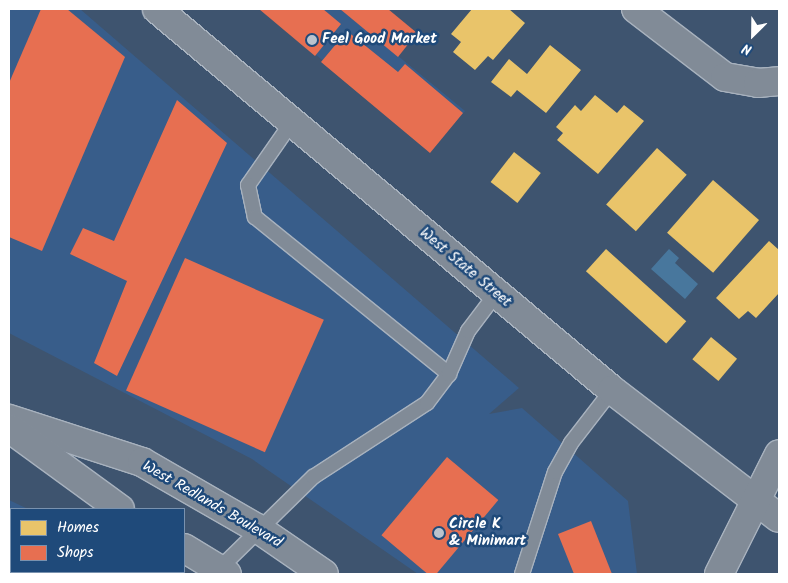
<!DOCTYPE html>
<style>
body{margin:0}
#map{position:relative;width:788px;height:583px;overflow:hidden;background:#3e546f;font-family:Kalam,sans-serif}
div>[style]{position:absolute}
.built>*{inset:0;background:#385d8a}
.water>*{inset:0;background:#48779d}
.homes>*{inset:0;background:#e9c46a;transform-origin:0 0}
.shops>*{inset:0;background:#e76f51;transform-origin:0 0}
.roads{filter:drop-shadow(1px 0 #a8b2be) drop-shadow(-1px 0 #a8b2be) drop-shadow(0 1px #a8b2be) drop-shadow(0 -1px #a8b2be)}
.service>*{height:14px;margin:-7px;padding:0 7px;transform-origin:7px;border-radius:7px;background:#818b97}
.minor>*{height:28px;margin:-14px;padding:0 14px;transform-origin:14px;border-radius:14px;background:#818b97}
.tertiary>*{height:28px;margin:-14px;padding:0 14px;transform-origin:14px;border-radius:14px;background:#818b97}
.primary>*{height:28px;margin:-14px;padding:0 14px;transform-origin:14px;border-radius:14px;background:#818b97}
.dots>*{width:14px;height:14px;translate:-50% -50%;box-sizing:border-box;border:2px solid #1f4a7a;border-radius:50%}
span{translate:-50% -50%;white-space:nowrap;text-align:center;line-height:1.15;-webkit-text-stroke:5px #1f4a7a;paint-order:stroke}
.poi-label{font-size:15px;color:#fff;font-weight:700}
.left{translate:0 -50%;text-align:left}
.street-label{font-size:15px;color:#fff}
.frame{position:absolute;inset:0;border:10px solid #fff;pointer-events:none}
.legend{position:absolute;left:10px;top:508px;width:175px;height:65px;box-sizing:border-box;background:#1f4a7a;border:1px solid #7992af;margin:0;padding:6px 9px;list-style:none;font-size:15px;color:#fff}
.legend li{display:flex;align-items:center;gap:10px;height:25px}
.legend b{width:25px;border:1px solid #7992af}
.north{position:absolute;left:728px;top:10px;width:50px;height:50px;-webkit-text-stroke:4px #1f4a7a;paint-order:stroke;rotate:203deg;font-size:14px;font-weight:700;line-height:20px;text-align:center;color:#fff}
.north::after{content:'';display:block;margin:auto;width:18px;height:22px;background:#fff;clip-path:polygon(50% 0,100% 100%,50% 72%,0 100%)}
</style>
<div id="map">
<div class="built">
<div style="clip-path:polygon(9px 9px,80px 9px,519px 388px,489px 414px,522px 408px,628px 501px,637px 574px,418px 574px,252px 459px,9px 333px)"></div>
<div style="clip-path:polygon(261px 9px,341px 9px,465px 111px,430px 150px)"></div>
<div style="clip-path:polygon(9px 500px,28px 509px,11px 509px,11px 572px,147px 574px,9px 574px)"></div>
</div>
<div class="water">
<div style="clip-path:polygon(669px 249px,679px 258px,675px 263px,698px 284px,685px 299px,651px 269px)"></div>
</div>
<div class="homes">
<div style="clip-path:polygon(472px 9px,509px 9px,525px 23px,493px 60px,488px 56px,475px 70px,453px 52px,461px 42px,451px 34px)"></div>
<div style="clip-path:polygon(550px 45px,581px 70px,546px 113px,517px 90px,511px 97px,491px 82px,509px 59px,527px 74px)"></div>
<div style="clip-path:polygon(595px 95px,617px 113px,624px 105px,644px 121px,598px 174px,557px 140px,563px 133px,556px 127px,575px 105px,581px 111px)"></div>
<div style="left:657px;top:148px;width:40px;height:76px;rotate:42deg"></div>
<div style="left:514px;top:152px;width:34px;height:38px;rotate:38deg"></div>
<div style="left:713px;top:180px;width:61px;height:70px;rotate:41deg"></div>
<div style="clip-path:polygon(769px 241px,779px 250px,779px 293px,756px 318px,748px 311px,739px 319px,716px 298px)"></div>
<div style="left:606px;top:249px;width:108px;height:30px;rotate:42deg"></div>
<div style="left:711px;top:337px;width:34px;height:29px;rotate:40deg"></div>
</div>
<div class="shops">
<div style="clip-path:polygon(41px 9px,67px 9px,125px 57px,42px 251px,9px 237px,9px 83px)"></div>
<div style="clip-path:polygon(259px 9px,323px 9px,341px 24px,315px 56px)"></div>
<div style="clip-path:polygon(340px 9px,388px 9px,417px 33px,398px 57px)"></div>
<div style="clip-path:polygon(347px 31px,398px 72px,405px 64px,463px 113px,430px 153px,321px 62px)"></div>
<div style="clip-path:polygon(177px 100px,227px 143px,117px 376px,94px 363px,127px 281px,70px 254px,83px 228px,114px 241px)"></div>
<div style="left:185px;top:258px;width:152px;height:145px;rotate:24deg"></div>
<div style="left:447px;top:457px;width:67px;height:102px;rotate:40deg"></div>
<div style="clip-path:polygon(9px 510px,11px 572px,24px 574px,9px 574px)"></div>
<div style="clip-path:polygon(591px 521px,612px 574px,574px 574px,558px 534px)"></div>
</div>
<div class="roads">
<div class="service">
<div style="left:292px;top:122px;width:77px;rotate:124.9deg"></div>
<div style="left:248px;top:185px;width:33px;rotate:78deg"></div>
<div style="left:255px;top:217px;width:250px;rotate:39deg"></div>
<div style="left:219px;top:569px;width:132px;rotate:-44.4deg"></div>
<div style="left:313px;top:477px;width:136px;rotate:-33deg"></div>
<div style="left:427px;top:403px;width:36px;rotate:-53deg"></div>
<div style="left:449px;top:374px;width:47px;rotate:-66.2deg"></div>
<div style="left:468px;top:331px;width:46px;rotate:-52.9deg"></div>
<div style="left:522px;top:574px;width:107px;rotate:-72.1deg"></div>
<div style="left:555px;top:472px;width:33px;rotate:-61deg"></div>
<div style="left:571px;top:443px;width:67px;rotate:-52.3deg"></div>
</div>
<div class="minor">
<div style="left:636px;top:9px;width:112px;rotate:37.4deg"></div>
<div style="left:725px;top:77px;width:34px;rotate:10deg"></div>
<div style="left:758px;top:83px;width:21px;rotate:-5deg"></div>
</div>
<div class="tertiary">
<div style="left:157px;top:9px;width:593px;rotate:39.94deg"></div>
<div style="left:612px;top:390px;width:210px;rotate:37.5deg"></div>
<div style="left:719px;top:574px;width:134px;rotate:-63.4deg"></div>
</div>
<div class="primary">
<div style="left:9px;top:419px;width:140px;rotate:17.9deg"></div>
<div style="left:142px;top:462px;width:133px;rotate:29.9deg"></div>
<div style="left:257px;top:528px;width:81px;rotate:34.5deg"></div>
<div style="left:9px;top:428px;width:137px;rotate:36.1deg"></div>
<div style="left:184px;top:548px;width:50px;rotate:31.2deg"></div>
</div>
</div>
<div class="dots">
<div style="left:312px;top:40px;background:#bbc3cd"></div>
<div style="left:439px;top:533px;background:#bbc3cd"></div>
</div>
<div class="poi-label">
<span class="left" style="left:322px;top:40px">Feel Good Market</span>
<span class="left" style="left:449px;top:533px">Circle K<br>&amp; Minimart</span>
</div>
<div class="street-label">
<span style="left:465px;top:268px;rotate:40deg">West State Street</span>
<span style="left:212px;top:505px;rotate:30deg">West Redlands Boulevard</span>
</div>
<div class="frame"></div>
<ul class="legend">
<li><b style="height:14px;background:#e9c46a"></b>Homes</li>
<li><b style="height:14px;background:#e76f51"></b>Shops</li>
</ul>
<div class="north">N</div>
</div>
